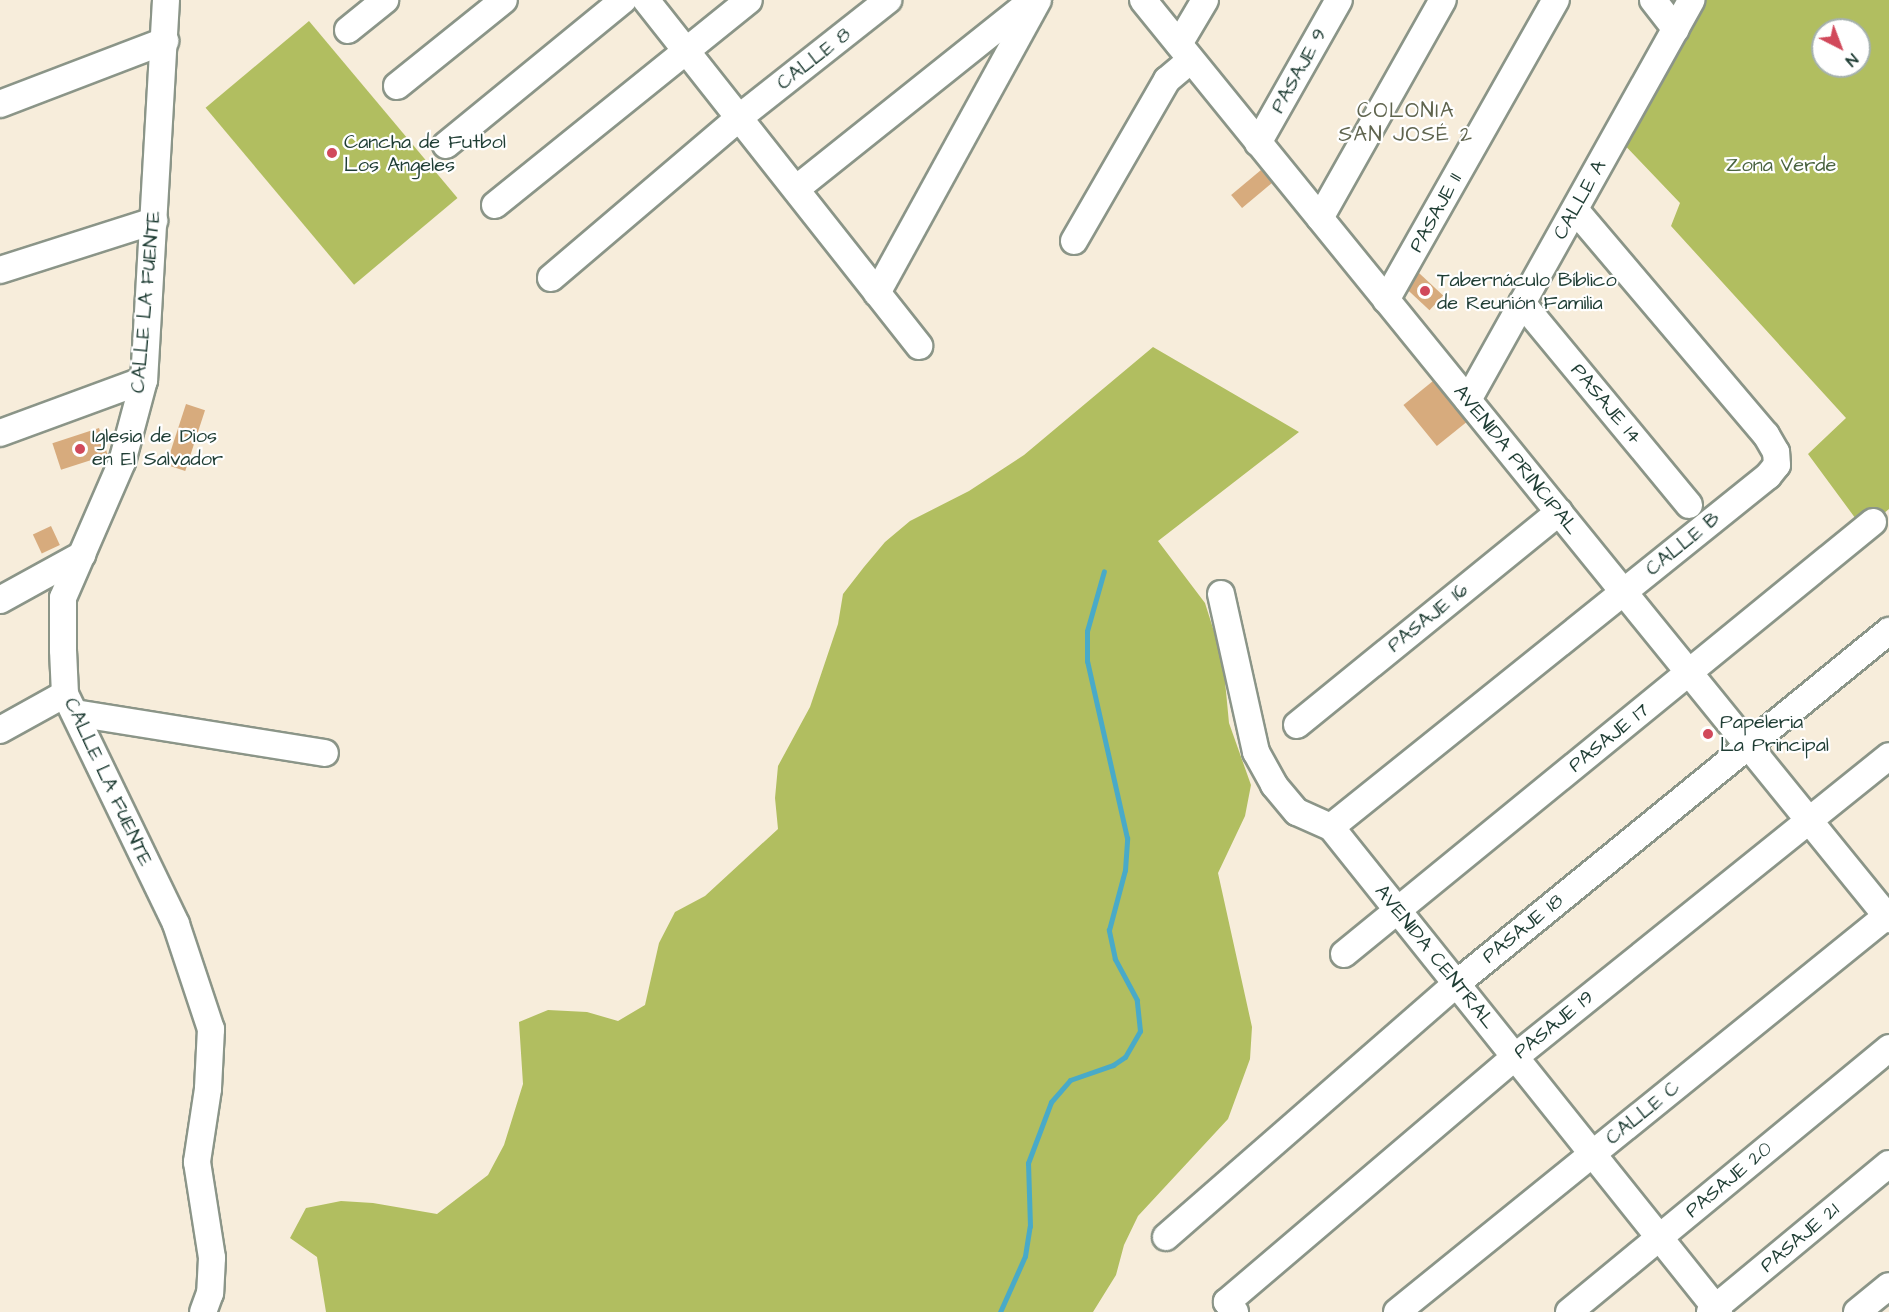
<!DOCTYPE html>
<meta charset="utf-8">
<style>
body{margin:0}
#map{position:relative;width:1889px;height:1312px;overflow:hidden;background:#f7eddb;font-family:"Architects Daughter",sans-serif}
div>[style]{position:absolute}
.green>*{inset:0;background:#b1be60;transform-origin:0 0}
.stream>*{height:5px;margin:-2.5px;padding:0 2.5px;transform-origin:2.5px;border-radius:2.5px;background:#49aac8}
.building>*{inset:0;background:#d7ab7d;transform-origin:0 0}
.roads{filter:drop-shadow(2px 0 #8b9588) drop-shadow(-2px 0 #8b9588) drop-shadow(0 2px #8b9588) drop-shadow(0 -2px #8b9588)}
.minor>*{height:26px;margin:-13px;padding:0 13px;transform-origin:13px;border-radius:13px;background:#fff}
.dots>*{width:16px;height:16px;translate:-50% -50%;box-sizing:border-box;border:3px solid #fff;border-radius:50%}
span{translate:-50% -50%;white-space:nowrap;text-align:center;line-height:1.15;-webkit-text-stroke:4.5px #fff;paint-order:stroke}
.street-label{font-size:20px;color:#1f3d34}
.poi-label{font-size:20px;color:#1f3d34}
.left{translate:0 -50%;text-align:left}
.park-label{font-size:20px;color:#4b6441}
.neighbourhood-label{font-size:21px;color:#5f644e;letter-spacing:1.5px}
.north{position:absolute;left:1811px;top:18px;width:60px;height:60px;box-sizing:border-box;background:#fff;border:2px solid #a5b1ae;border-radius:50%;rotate:138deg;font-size:16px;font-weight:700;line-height:24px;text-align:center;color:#1f3d34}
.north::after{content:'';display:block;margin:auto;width:21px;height:27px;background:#d1495b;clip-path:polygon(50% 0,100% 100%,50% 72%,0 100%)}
</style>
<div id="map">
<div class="green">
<div style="clip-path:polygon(evenodd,1693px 0,1889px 0,1889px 509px,1864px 530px,1808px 454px,1846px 418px,1671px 226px,1680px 203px,1616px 136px,1693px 0,1823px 30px,1859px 30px,1859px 66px,1823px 66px,1823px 30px)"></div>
<div style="left:309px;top:21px;width:231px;height:135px;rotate:50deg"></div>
<div style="clip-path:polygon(1153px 347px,1299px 432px,1158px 541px,1205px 603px,1223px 660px,1229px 723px,1251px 785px,1245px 816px,1218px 873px,1252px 1027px,1250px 1059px,1228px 1119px,1138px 1216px,1124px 1245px,1116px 1275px,1093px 1312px,326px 1312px,317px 1257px,290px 1238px,306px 1208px,341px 1201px,373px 1203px,437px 1214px,488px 1175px,504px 1145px,523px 1084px,519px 1022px,548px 1010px,587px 1012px,618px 1021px,645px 1005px,659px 943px,675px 912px,705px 896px,778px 829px,775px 798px,778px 766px,810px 707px,838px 624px,843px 594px,864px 567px,885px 542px,910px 521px,969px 491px,1024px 455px)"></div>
</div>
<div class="stream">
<div style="left:1000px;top:1312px;width:61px;rotate:-65.9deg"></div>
<div style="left:1025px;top:1256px;width:30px;rotate:-81deg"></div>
<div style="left:1030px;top:1226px;width:63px;rotate:-91.8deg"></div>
<div style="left:1028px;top:1163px;width:65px;rotate:-69.3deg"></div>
<div style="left:1051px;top:1102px;width:29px;rotate:-49deg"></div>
<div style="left:1070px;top:1080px;width:46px;rotate:-19.2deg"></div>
<div style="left:1113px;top:1065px;width:14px;rotate:-34deg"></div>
<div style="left:1125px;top:1057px;width:30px;rotate:-60deg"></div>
<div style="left:1140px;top:1031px;width:31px;rotate:-96deg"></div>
<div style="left:1137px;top:1000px;width:47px;rotate:-118.2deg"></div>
<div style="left:1115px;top:959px;width:30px;rotate:-102deg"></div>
<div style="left:1109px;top:930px;width:62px;rotate:-75.1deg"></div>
<div style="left:1125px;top:870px;width:32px;rotate:-86deg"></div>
<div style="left:1127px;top:838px;width:181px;rotate:-102.7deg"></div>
<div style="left:1087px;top:661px;width:30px;rotate:-90deg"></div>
<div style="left:1087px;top:631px;width:62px;rotate:-74.2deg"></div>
</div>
<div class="building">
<div style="left:1261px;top:170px;width:17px;height:39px;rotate:50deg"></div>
<div style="left:1419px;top:273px;width:33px;height:20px;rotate:43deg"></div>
<div style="left:1433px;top:381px;width:53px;height:38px;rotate:51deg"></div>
<div style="left:186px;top:404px;width:20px;height:64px;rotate:18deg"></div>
<div style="left:99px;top:428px;width:28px;height:49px;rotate:72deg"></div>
<div style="left:51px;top:526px;width:21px;height:20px;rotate:65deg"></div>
</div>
<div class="roads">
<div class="minor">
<div style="left:166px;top:0;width:381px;rotate:93.3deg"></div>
<div style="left:144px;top:380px;width:85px;rotate:105deg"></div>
<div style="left:122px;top:462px;width:148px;rotate:113.5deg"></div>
<div style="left:63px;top:598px;width:52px;rotate:90deg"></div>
<div style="left:63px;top:650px;width:44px;rotate:87.4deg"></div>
<div style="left:65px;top:694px;width:255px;rotate:64.2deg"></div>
<div style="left:176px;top:924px;width:111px;rotate:71.6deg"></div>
<div style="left:211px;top:1029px;width:60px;rotate:92.9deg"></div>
<div style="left:208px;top:1089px;width:74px;rotate:98.6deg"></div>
<div style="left:197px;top:1162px;width:97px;rotate:81.1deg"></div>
<div style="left:212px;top:1258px;width:35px;rotate:93deg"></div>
<div style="left:210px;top:1293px;width:20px;rotate:110deg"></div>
<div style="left:646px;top:0;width:441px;rotate:51.7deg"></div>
<div style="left:1143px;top:0;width:1184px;rotate:50.93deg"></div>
<div style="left:1653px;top:0;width:37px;rotate:52deg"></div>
<div style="left:348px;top:30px;width:48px;rotate:-39deg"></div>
<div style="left:1179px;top:44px;width:51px;rotate:-59.4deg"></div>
<div style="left:397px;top:86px;width:137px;rotate:-38.8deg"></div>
<div style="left:0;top:104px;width:177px;rotate:-20.9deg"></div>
<div style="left:1258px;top:143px;width:164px;rotate:-60.5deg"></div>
<div style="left:446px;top:145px;width:229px;rotate:-39.3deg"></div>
<div style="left:796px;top:189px;width:303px;rotate:-38.6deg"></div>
<div style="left:495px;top:205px;width:326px;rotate:-38.9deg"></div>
<div style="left:1320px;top:218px;width:250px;rotate:-60.6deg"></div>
<div style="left:1074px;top:241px;width:186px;rotate:-60deg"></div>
<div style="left:1167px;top:80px;width:31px;rotate:-40deg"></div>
<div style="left:0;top:270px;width:162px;rotate:-17.7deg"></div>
<div style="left:551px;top:278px;width:248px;rotate:-40.4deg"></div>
<div style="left:740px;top:117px;width:189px;rotate:-38.3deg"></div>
<div style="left:877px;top:293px;width:334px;rotate:-61.2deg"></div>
<div style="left:1386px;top:300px;width:345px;rotate:-60.5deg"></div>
<div style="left:1522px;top:303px;width:262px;rotate:50.4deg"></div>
<div style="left:1468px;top:400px;width:458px;rotate:-60.8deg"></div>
<div style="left:0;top:433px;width:153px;rotate:-20.2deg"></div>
<div style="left:1221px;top:594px;width:162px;rotate:77.5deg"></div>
<div style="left:1256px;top:752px;width:38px;rotate:61deg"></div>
<div style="left:1274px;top:785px;width:35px;rotate:50deg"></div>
<div style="left:1297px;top:812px;width:37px;rotate:24deg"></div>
<div style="left:1331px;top:827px;width:621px;rotate:51.34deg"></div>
<div style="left:0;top:600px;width:94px;rotate:-28.8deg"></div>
<div style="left:75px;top:713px;width:253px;rotate:9.1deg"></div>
<div style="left:1297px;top:725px;width:338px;rotate:-39.1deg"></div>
<div style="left:0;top:730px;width:74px;rotate:-29deg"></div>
<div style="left:1331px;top:827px;width:561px;rotate:-38.77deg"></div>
<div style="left:1768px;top:476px;width:14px;rotate:-51deg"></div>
<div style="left:1777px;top:465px;width:13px;rotate:-94deg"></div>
<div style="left:1776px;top:452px;width:20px;rotate:-120deg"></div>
<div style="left:1766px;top:435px;width:295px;rotate:-130.3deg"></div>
<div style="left:1344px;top:954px;width:683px;rotate:-39.24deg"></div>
<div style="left:1166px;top:1237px;width:385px;rotate:-41.1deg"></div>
<div style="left:1456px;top:984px;width:559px;rotate:-39.19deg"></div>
<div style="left:1235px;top:1312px;width:13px;rotate:-129deg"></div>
<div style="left:1227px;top:1302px;width:378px;rotate:-40.4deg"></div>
<div style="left:1515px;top:1057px;width:480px;rotate:-38.8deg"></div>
<div style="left:1397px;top:1312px;width:633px;rotate:-38.97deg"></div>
<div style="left:1569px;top:1312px;width:415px;rotate:-39.5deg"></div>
<div style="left:1710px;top:1312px;width:232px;rotate:-39.6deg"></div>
<div style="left:1857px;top:1312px;width:41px;rotate:-39.1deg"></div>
</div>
</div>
<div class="dots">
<div style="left:332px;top:153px;background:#d1495b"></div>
<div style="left:1425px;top:291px;background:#d1495b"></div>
<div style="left:80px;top:449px;background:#d1495b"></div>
<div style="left:1708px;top:734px;background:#d1495b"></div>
</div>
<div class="street-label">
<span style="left:814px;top:59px;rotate:-38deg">CALLE 8</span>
<span style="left:1299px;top:71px;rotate:-61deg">PASAJE 9</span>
<span style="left:1580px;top:200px;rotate:-61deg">CALLE A</span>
<span style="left:1436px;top:213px;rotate:-61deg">PASAJE 11</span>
<span style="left:146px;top:302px;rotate:-85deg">CALLE LA FUENTE</span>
<span style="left:1606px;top:404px;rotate:50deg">PASAJE 14</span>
<span style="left:1516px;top:460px;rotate:51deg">AVENIDA PRINCIPAL</span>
<span style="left:1683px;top:544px;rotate:-39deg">CALLE B</span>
<span style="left:1428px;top:618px;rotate:-39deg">PASAJE 16</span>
<span style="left:1609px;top:738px;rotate:-39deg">PASAJE 17</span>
<span style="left:108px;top:782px;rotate:65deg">CALLE LA FUENTE</span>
<span style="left:1523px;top:929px;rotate:-39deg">PASAJE 18</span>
<span style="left:1435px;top:957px;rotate:51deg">AVENIDA CENTRAL</span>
<span style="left:1554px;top:1025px;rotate:-39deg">PASAJE 19</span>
<span style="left:1643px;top:1113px;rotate:-39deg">CALLE C</span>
<span style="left:1729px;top:1180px;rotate:-40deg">PASAJE 20</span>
<span style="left:1800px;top:1238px;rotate:-40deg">PASAJE 21</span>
</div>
<div class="poi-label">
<span class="left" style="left:344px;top:154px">Cancha de Futbol<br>Los Angeles</span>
<span class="left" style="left:1437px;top:292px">Tabernáculo Bíblico<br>de Reunión Familia</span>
<span class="left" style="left:92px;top:448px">Iglesia de Dios<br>en El Salvador</span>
<span class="left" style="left:1720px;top:734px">Papeleria<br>La Principal</span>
</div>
<div class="park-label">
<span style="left:1781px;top:165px">Zona Verde</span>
</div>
<div class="neighbourhood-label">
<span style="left:1406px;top:123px">COLONIA<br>SAN JOSÉ 2</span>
</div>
<div class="north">N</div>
</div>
